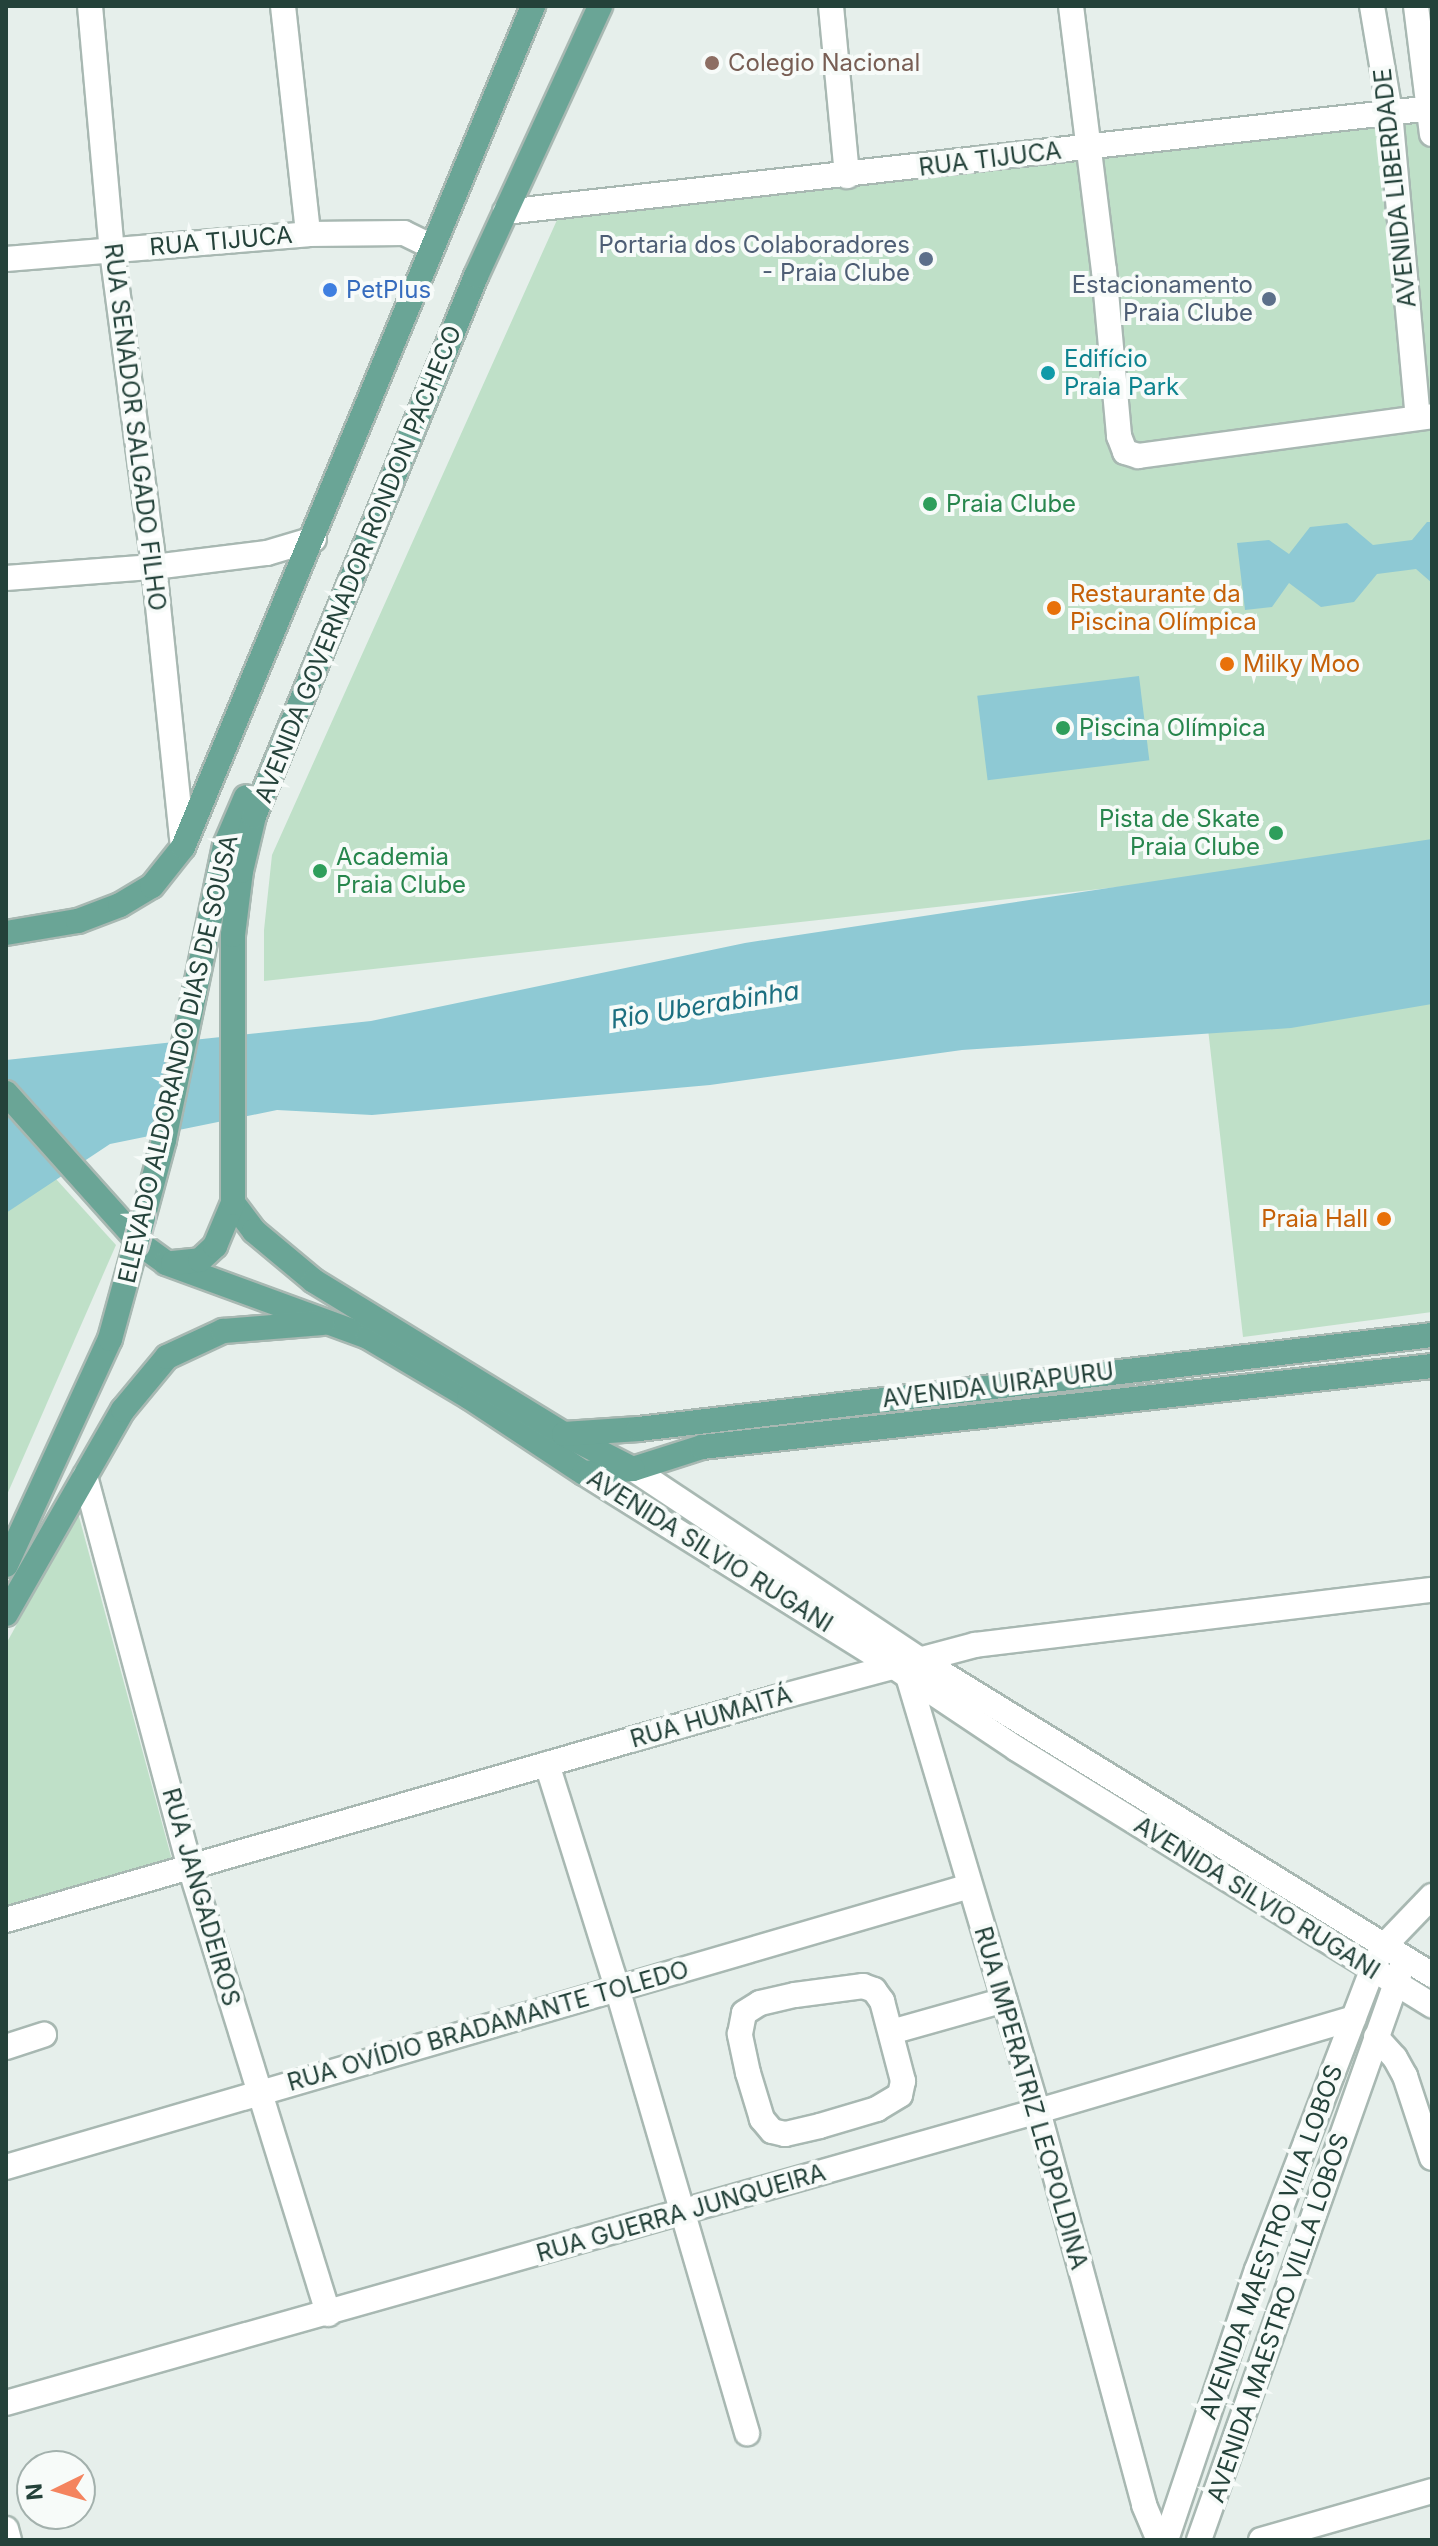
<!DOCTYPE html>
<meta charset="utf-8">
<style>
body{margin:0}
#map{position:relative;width:1438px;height:2546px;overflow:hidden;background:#e6efeb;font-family:Inter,sans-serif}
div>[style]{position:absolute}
.green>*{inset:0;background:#bfe0c8}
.water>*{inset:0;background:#8ec9d4;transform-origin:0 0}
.roads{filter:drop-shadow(2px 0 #a8b8b2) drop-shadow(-2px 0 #a8b8b2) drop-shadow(0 2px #a8b8b2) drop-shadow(0 -2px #a8b8b2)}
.minor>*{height:24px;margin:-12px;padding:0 12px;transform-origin:12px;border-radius:12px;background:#fff}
.major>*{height:24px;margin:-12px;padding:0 12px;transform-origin:12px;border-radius:12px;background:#6aa596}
.bridges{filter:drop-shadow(2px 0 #c2cac8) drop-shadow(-2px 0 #c2cac8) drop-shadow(0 2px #c2cac8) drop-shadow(0 -2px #c2cac8)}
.major-bridge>*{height:24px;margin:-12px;padding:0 12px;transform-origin:12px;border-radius:12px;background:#6aa596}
.dots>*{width:22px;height:22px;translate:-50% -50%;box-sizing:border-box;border:4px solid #f7fbf9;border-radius:50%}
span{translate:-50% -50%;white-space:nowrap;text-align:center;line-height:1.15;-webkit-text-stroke:8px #f7fbf9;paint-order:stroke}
.education-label{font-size:24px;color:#785e54}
.left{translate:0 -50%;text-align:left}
.street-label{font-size:24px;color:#24423a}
.service-label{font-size:24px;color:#4e5e75}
.right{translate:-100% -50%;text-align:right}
.shop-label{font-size:24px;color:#366cbe}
.culture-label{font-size:24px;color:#0d838f}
.leisure-label{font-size:24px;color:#27864d}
.food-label{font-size:24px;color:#c56008}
.water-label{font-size:26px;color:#1c6f80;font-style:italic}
.frame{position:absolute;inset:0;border:8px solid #24423a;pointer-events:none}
.north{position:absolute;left:16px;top:2450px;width:80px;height:80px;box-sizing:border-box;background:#f7fbf9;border:2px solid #a3b1ad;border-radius:50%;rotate:265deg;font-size:22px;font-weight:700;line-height:32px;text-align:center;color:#24423a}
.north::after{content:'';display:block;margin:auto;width:28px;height:36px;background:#f4845f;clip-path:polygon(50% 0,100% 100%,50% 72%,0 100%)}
</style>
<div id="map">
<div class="green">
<div style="clip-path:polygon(1432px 115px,1432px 1312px,1243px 1337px,1191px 879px,264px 981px,264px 930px,272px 855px,557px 220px)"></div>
<div style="clip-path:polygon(6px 1124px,116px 1245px,6px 1497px)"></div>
<div style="clip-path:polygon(78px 1513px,172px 1860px,6px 1908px,6px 1644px)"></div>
</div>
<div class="water">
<div style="clip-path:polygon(1427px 522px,1432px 522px,1432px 583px,1416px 569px,1377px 574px,1354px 602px,1321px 607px,1289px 583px,1272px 607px,1245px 610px,1237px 543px,1269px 540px,1289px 554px,1310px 527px,1347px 523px,1373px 545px,1412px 540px)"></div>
<div style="left:1139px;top:676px;width:85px;height:163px;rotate:83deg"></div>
<div style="clip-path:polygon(1432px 839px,1432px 1004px,1291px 1028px,962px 1050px,710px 1085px,372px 1115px,277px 1110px,110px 1144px,6px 1213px,6px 1060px,371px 1021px,745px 943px)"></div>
</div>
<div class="roads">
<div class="minor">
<div style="left:90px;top:6px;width:246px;rotate:84.9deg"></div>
<div style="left:112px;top:251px;width:319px;rotate:82.4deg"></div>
<div style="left:154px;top:567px;width:281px;rotate:84.1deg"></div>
<div style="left:283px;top:6px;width:229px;rotate:83.7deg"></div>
<div style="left:831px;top:6px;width:171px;rotate:84.6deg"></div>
<div style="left:1071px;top:6px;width:266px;rotate:82.9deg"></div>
<div style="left:1104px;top:270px;width:167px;rotate:84.8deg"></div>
<div style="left:1119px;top:436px;width:17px;rotate:69deg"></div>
<div style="left:1125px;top:452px;width:14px;rotate:17deg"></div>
<div style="left:1138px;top:456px;width:297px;rotate:-7.7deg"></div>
<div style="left:1372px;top:6px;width:108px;rotate:80.4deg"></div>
<div style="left:1390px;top:112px;width:306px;rotate:84.8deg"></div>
<div style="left:1416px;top:6px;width:129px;rotate:82.9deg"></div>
<div style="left:505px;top:212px;width:933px;rotate:-6.4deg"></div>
<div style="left:6px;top:259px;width:303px;rotate:-4.7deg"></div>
<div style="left:308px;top:234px;width:96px;rotate:-0.6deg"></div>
<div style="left:404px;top:233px;width:32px;rotate:26deg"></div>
<div style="left:6px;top:578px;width:148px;rotate:-4.3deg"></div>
<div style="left:154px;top:567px;width:114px;rotate:-7.1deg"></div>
<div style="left:267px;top:553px;width:49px;rotate:-16.6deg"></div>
<div style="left:633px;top:1469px;width:343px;rotate:33.6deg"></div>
<div style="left:919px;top:1659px;width:603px;rotate:31.63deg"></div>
<div style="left:584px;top:1473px;width:364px;rotate:32deg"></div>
<div style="left:893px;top:1666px;width:149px;rotate:33.8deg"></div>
<div style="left:1017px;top:1749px;width:488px;rotate:31.7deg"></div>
<div style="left:85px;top:1476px;width:405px;rotate:75deg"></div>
<div style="left:190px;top:1867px;width:468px;rotate:72.8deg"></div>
<div style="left:911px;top:1672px;width:5px;rotate:127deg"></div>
<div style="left:908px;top:1676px;width:454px;rotate:73.4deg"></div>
<div style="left:1038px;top:2111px;width:408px;rotate:74.9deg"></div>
<div style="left:1144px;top:2505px;width:38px;rotate:67deg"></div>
<div style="left:547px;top:1764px;width:235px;rotate:72.6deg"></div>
<div style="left:617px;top:1988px;width:464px;rotate:73.7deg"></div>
<div style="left:6px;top:1920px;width:801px;rotate:-16.08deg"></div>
<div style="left:776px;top:1698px;width:206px;rotate:-14.9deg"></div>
<div style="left:975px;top:1645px;width:460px;rotate:-6.9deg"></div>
<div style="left:863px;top:1986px;width:12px;rotate:20deg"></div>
<div style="left:874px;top:1990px;width:14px;rotate:54deg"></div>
<div style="left:882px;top:2001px;width:83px;rotate:75.3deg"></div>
<div style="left:903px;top:2081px;width:14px;rotate:102deg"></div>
<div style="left:900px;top:2095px;width:27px;rotate:149deg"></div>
<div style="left:877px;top:2109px;width:59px;rotate:163.4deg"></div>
<div style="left:820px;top:2126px;width:36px;rotate:167deg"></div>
<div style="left:785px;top:2134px;width:13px;rotate:-167deg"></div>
<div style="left:772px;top:2131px;width:16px;rotate:-130deg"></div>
<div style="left:762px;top:2119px;width:48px;rotate:-106.9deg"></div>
<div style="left:748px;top:2073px;width:40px;rotate:-102deg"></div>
<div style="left:740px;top:2034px;width:21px;rotate:-79deg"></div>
<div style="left:744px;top:2013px;width:19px;rotate:-32deg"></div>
<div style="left:760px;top:2003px;width:36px;rotate:-13deg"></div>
<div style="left:795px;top:1995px;width:69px;rotate:-7.5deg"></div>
<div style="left:891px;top:2032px;width:118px;rotate:-15.7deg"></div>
<div style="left:1376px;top:2037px;width:28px;rotate:48deg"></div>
<div style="left:1395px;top:2058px;width:21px;rotate:61deg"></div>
<div style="left:1405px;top:2076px;width:86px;rotate:71.8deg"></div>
<div style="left:6px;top:2047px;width:40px;rotate:-18deg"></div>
<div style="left:6px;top:2167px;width:1004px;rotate:-16.25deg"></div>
<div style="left:6px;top:2403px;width:1073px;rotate:-15.8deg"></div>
<div style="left:1038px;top:2111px;width:329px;rotate:-16.4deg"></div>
<div style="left:6px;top:2529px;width:11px;rotate:75deg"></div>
<div style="left:1166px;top:2540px;width:285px;rotate:-71.4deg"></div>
<div style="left:1257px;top:2270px;width:321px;rotate:-69deg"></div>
<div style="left:1372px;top:1970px;width:25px;rotate:-64deg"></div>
<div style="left:1383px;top:1947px;width:71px;rotate:-46.1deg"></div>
<div style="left:1199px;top:2540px;width:606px;rotate:-70.52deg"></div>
<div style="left:1261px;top:2540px;width:178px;rotate:-16deg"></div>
</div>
<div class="major">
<div style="left:6px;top:933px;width:73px;rotate:-9.5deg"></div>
<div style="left:78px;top:921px;width:45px;rotate:-20.9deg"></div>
<div style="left:120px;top:905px;width:37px;rotate:-31deg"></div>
<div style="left:152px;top:886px;width:50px;rotate:-51.5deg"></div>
<div style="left:183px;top:847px;width:911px;rotate:-67.4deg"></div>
<div style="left:6px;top:1093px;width:205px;rotate:48.2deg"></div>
<div style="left:143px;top:1246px;width:29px;rotate:36deg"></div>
<div style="left:166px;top:1263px;width:215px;rotate:20.1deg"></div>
<div style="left:368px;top:1337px;width:117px;rotate:30.7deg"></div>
<div style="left:469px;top:1397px;width:138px;rotate:33.5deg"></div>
<div style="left:584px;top:1473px;width:49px;rotate:-4.7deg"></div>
<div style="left:633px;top:1469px;width:72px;rotate:-17.7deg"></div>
<div style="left:702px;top:1447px;width:734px;rotate:-6.33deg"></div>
<div style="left:233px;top:1203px;width:35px;rotate:53deg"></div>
<div style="left:254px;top:1231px;width:78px;rotate:39.8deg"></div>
<div style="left:314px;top:1281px;width:293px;rotate:31.5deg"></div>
<div style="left:564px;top:1434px;width:77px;rotate:26.9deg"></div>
<div style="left:143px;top:1218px;width:81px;rotate:-74.9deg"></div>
<div style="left:164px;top:1140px;width:300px;rotate:-78.3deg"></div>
<div style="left:225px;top:846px;width:53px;rotate:-66.8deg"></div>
<div style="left:173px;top:1263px;width:27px;rotate:-6deg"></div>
<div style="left:200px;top:1260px;width:21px;rotate:-43deg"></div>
<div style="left:215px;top:1246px;width:47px;rotate:-67.3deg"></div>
<div style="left:233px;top:1203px;width:268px;rotate:-90deg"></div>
<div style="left:233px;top:935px;width:64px;rotate:-82.9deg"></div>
<div style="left:241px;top:871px;width:57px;rotate:-76.7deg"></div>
<div style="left:254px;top:816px;width:584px;rotate:-67.65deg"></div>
<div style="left:476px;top:276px;width:297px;rotate:-65.3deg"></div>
<div style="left:564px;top:1434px;width:75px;rotate:-3.8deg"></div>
<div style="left:639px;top:1429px;width:799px;rotate:-6.76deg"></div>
<div style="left:6px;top:1565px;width:249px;rotate:-65.3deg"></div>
<div style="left:110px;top:1339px;width:98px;rotate:-74.7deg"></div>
<div style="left:6px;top:1614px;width:235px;rotate:-60.2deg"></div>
<div style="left:123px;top:1410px;width:69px;rotate:-50.3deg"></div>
<div style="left:167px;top:1357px;width:62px;rotate:-24.9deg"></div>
<div style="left:223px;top:1331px;width:100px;rotate:-4.6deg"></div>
</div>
</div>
<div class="bridges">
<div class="major-bridge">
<div style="left:136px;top:1244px;width:27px;rotate:-75deg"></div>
</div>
</div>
<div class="dots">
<div style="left:712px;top:63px;background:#8d6e63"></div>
<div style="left:926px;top:259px;background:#5c6f8a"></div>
<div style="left:330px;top:290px;background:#3f7fe0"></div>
<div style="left:1269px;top:299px;background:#5c6f8a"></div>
<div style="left:1048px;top:373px;background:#0f9aa8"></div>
<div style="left:930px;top:504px;background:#2e9e5b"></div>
<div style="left:1054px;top:608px;background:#e8710a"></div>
<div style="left:1227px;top:664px;background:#e8710a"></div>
<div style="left:1063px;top:728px;background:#2e9e5b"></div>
<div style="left:1276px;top:833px;background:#2e9e5b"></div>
<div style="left:320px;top:871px;background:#2e9e5b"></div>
<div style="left:1384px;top:1219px;background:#e8710a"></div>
</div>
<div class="education-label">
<span class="left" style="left:728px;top:63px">Colegio Nacional</span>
</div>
<div class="street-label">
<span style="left:990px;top:159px;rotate:-7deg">RUA TIJUCA</span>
<span style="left:1395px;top:188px;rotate:-96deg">AVENIDA LIBERDADE</span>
<span style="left:221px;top:241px;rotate:-5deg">RUA TIJUCA</span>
<span style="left:135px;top:427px;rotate:83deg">RUA SENADOR SALGADO FILHO</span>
<span style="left:358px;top:564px;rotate:-68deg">AVENIDA GOVERNADOR RONDON PACHECO</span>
<span style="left:178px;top:1059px;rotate:-77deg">ELEVADO ALDORANDO DIAS DE SOUSA</span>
<span style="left:998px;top:1385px;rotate:-7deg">AVENIDA UIRAPURU</span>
<span style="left:710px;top:1551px;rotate:32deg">AVENIDA SILVIO RUGANI</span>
<span style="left:711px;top:1717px;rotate:-16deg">RUA HUMAITÁ</span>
<span style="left:201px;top:1897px;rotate:74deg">RUA JANGADEIROS</span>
<span style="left:1257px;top:1898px;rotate:32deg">AVENIDA SILVIO RUGANI</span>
<span style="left:488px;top:2026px;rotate:-16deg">RUA OVÍDIO BRADAMANTE TOLEDO</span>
<span style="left:1031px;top:2098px;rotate:74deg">RUA IMPERATRIZ LEOPOLDINA</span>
<span style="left:681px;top:2213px;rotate:-16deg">RUA GUERRA JUNQUEIRA</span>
<span style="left:1271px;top:2242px;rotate:-70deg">AVENIDA MAESTRO VILA LOBOS</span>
<span style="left:1278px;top:2318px;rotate:-71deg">AVENIDA MAESTRO VILLA LOBOS</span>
</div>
<div class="service-label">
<span class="right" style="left:910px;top:259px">Portaria dos Colaboradores<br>- Praia Clube</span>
<span class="right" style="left:1253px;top:299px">Estacionamento<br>Praia Clube</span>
</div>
<div class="shop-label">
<span class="left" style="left:346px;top:290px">PetPlus</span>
</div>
<div class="culture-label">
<span class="left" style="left:1064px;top:373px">Edifício<br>Praia Park</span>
</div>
<div class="leisure-label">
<span class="left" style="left:946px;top:504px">Praia Clube</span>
<span class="left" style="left:1079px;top:728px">Piscina Olímpica</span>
<span class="right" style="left:1260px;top:833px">Pista de Skate<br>Praia Clube</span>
<span class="left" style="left:336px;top:871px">Academia<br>Praia Clube</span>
</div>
<div class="food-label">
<span class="left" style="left:1070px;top:608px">Restaurante da<br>Piscina Olímpica</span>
<span class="left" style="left:1243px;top:664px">Milky Moo</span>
<span class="right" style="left:1368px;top:1219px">Praia Hall</span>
</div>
<div class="water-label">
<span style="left:705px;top:1005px;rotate:-9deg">Rio Uberabinha</span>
</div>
<div class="frame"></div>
<div class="north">N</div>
</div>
